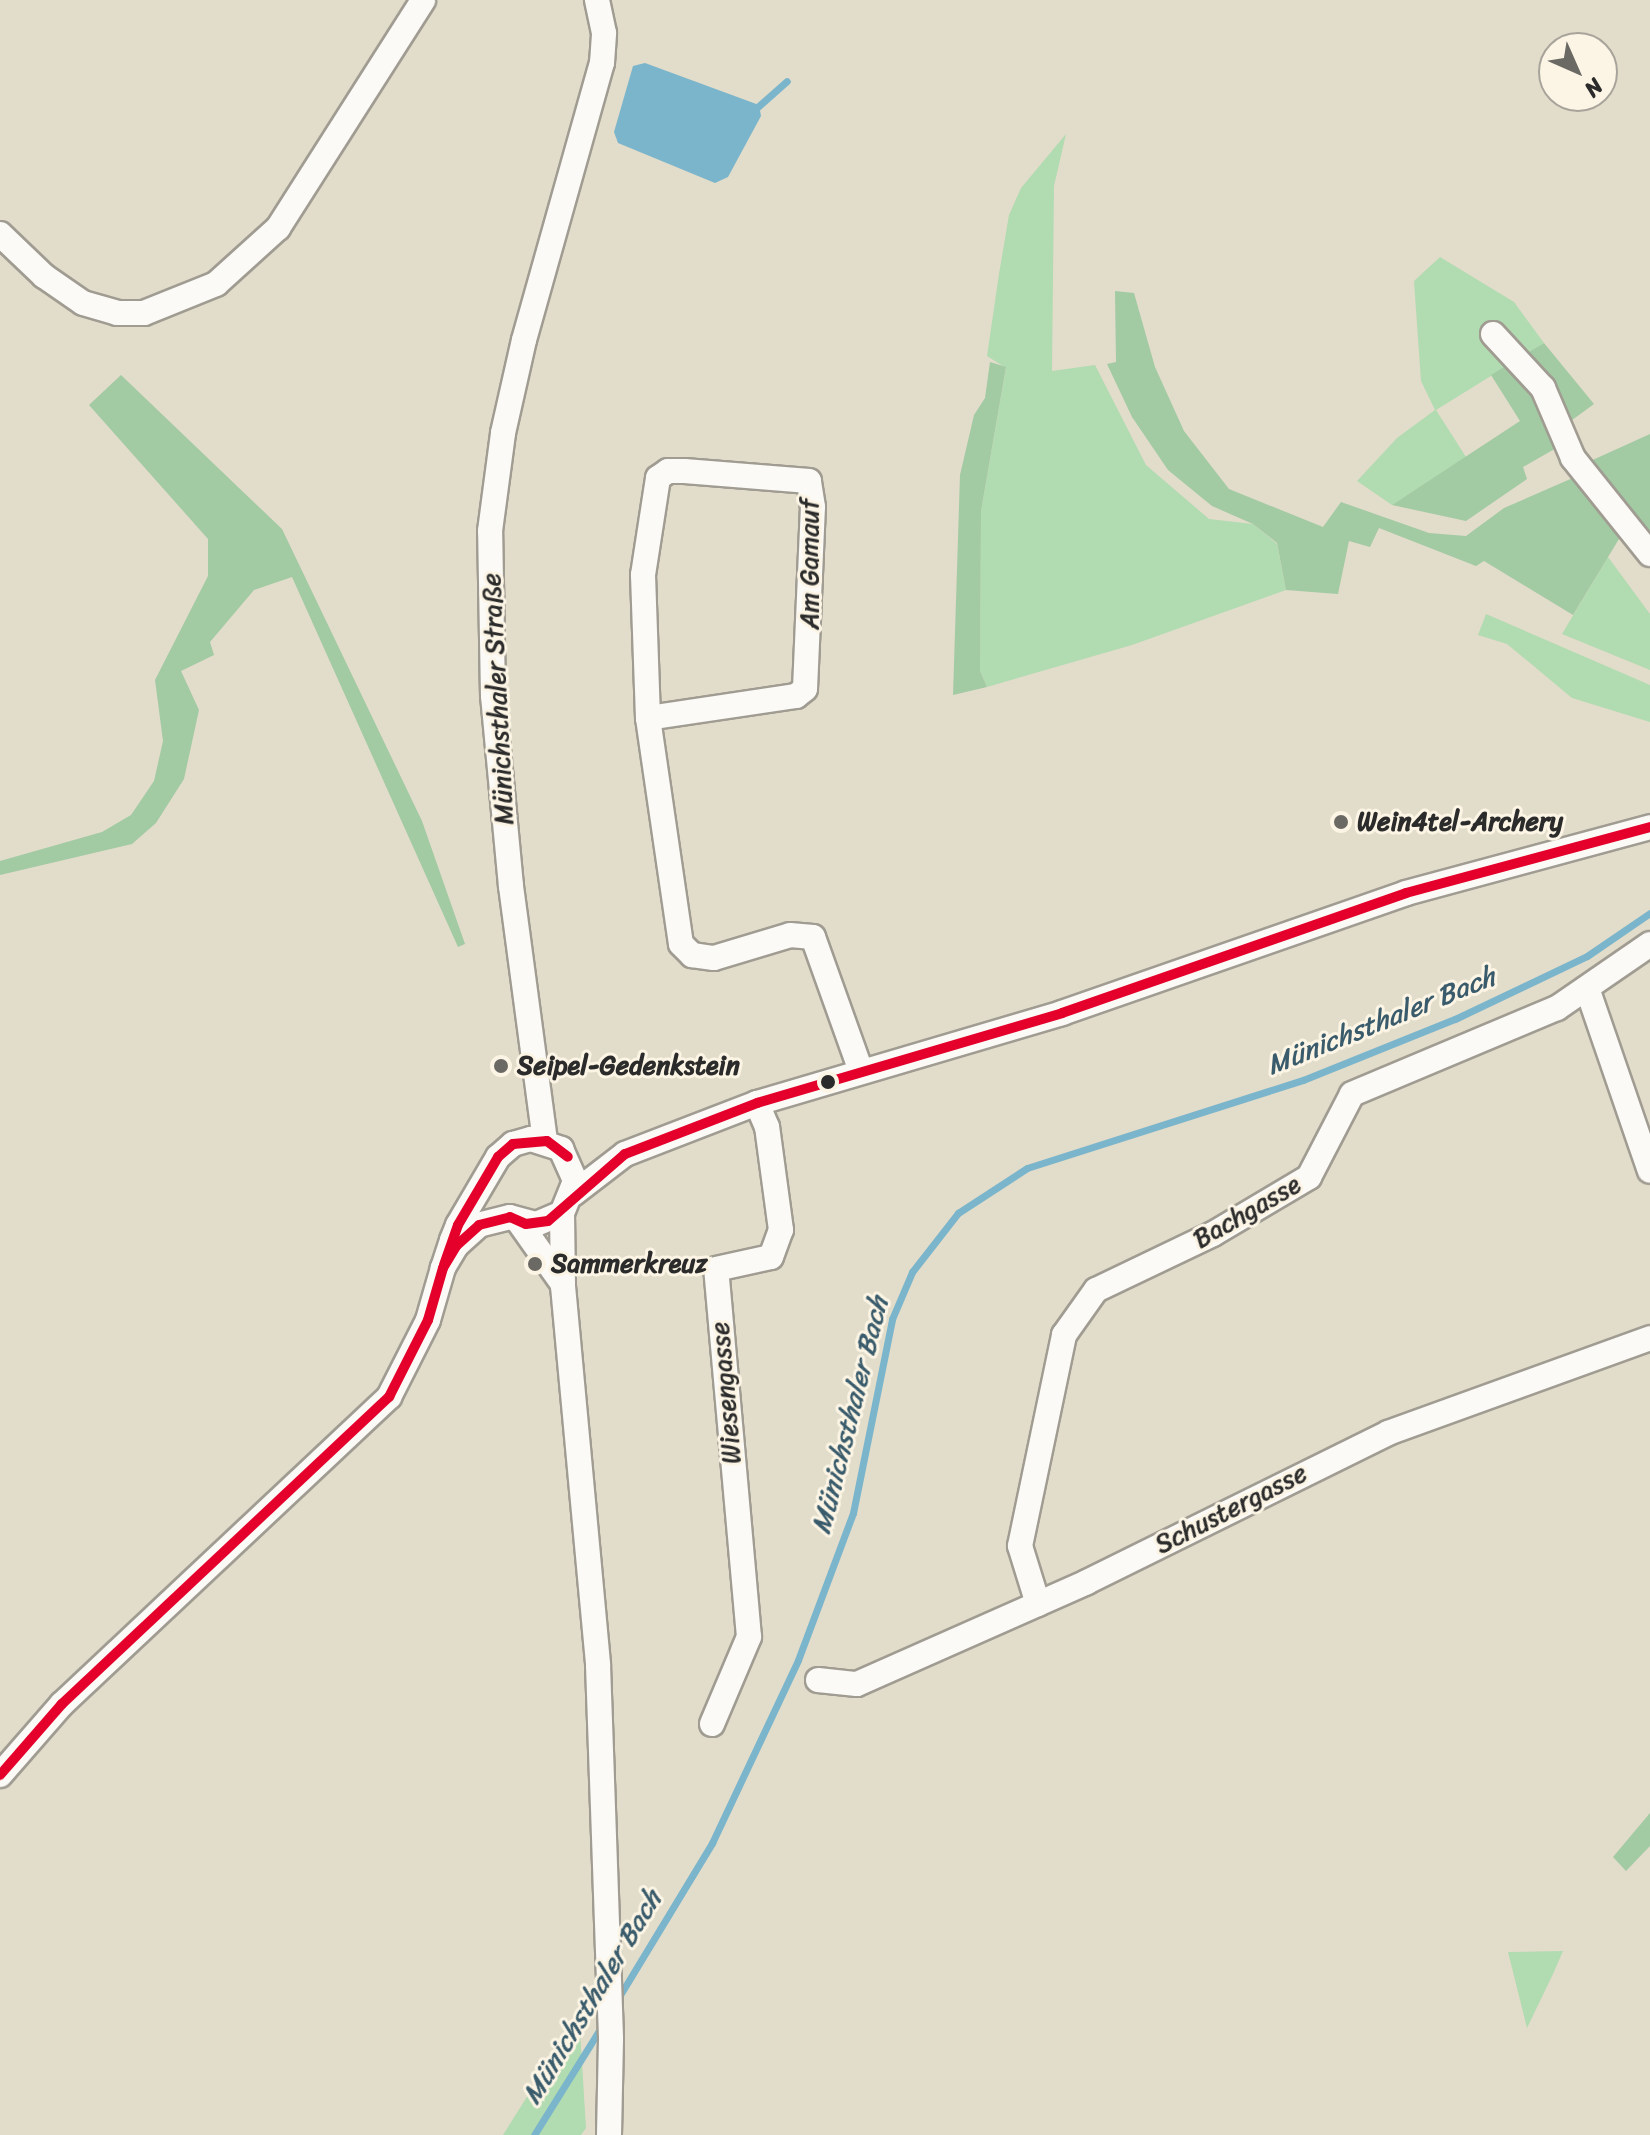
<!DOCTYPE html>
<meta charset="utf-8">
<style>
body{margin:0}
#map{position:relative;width:1650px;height:2135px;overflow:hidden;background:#e2dcca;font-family:Sriracha,sans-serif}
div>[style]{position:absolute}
.green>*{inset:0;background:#b1dbb0}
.forest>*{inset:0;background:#a2caa3}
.water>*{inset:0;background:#7bb5cb}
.stream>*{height:7px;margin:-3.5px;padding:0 3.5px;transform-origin:3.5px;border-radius:3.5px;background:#7bb5cb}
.roads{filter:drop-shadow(2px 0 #a09c92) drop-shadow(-2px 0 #a09c92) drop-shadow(0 2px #a09c92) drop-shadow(0 -2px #a09c92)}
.minor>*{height:24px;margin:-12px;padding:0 12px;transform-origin:12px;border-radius:12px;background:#fbfaf7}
.bus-1>*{height:10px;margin:-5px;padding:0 5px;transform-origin:5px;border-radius:5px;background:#e4002b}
.dots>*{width:22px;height:22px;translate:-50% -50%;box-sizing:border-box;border:4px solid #fcf5e5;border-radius:50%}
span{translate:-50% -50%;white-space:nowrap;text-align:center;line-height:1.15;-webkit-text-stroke:6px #fcf5e5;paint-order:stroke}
.street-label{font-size:26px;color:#2b2b2b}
.poi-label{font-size:26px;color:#2b2b2b;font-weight:700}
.left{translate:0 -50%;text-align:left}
.water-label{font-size:28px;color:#395b6b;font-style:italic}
.north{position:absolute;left:1538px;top:32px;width:80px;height:80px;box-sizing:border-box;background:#fcf5e5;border:2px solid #a8a49b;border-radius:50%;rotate:135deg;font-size:22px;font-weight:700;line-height:32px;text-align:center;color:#2b2b2b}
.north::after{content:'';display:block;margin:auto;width:28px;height:36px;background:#6b6963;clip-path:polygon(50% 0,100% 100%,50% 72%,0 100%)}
</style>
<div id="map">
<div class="green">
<div style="clip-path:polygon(1066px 134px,1054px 186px,1052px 371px,1095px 365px,1146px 465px,1209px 519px,1253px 524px,1277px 544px,1286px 590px,1132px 645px,987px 687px,980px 671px,981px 511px,1006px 368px,987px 356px,999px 274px,1009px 215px,1021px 188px)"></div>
<div style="clip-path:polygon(1440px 257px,1514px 302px,1544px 343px,1436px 410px,1466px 457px,1392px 505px,1357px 481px,1397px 438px,1435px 410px,1421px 381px,1414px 281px)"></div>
<div style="clip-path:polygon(1608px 557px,1650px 614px,1650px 670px,1562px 634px)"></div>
<div style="clip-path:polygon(1486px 614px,1650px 685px,1650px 722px,1572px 698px,1507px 644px,1478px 635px)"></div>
<div style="clip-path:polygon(1563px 1951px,1553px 1974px,1527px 2028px,1508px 1952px)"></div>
<div style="clip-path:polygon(579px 2014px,586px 2128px,581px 2135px,503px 2135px)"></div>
</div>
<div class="forest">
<div style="clip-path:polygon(1115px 291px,1134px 293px,1155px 367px,1184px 431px,1229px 489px,1323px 527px,1341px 502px,1429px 533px,1466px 536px,1504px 508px,1575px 477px,1625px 529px,1573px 615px,1484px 561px,1476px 566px,1379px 528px,1370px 547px,1349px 541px,1338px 594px,1286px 590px,1277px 543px,1253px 524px,1212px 506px,1168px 470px,1132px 417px,1107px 364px,1116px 362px)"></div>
<div style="clip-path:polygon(1544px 343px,1594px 404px,1557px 431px,1558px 447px,1523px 467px,1527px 479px,1466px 521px,1392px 505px,1520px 421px,1491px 375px)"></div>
<div style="clip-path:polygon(990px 362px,1006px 367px,981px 511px,980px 671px,987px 687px,953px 695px,960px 475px,974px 415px,985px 398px)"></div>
<div style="clip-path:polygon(121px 375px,282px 529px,422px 821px,465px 944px,458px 947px,292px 577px,254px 590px,210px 642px,214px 655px,181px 671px,199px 710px,184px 779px,156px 823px,132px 844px,0 875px,0 861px,102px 832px,131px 815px,154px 781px,163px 741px,155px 680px,208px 576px,208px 539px,89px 405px)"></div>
<div style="clip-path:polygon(1650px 434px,1650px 541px,1586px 463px)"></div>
<div style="clip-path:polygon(1650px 1813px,1650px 1846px,1626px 1871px,1613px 1857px)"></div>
</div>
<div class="water">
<div style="clip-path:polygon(645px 63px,759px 105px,761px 116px,728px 177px,715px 183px,618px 143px,614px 132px,633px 66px)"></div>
</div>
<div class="stream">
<div style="left:753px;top:111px;width:45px;rotate:-41.4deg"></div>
<div style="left:617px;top:2000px;width:184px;rotate:-58.8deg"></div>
<div style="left:712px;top:1843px;width:202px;rotate:-64.8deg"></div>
<div style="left:798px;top:1660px;width:157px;rotate:-69.5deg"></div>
<div style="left:853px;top:1513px;width:198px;rotate:-78.6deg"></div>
<div style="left:892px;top:1319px;width:51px;rotate:-66.9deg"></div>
<div style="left:912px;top:1272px;width:75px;rotate:-52.1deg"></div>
<div style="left:958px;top:1213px;width:82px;rotate:-33.1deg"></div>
<div style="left:1027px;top:1168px;width:290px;rotate:-17.7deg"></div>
<div style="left:1303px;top:1080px;width:164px;rotate:-21.9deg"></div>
<div style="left:1455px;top:1019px;width:146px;rotate:-25.5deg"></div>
<div style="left:1587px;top:956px;width:76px;rotate:-34.3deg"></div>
<div style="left:534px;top:2135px;width:131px;rotate:-58.1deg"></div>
</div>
<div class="roads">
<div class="minor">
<div style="left:0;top:234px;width:61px;rotate:43.7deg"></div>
<div style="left:44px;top:276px;width:47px;rotate:34.7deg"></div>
<div style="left:83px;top:303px;width:35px;rotate:16deg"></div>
<div style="left:117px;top:313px;width:27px"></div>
<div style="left:144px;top:313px;width:78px;rotate:-21.9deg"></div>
<div style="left:216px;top:284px;width:84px;rotate:-42.1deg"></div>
<div style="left:278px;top:228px;width:270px;rotate:-57.5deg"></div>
<div style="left:1493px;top:334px;width:74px;rotate:47.2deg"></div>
<div style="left:1543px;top:388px;width:76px;rotate:66.8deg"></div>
<div style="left:1573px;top:458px;width:123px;rotate:51.3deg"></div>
<div style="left:648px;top:718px;width:150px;rotate:-8.5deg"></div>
<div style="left:796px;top:696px;width:11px;rotate:-38deg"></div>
<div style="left:805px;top:689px;width:182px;rotate:-87.5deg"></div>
<div style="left:813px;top:507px;width:26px;rotate:-99deg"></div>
<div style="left:809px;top:481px;width:125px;rotate:-175.4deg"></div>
<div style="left:684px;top:471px;width:16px;rotate:180deg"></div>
<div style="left:668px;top:471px;width:12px;rotate:145deg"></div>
<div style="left:658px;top:478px;width:98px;rotate:98.8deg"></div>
<div style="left:643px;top:575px;width:143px;rotate:88deg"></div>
<div style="left:648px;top:718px;width:228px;rotate:81.7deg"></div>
<div style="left:681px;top:944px;width:16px;rotate:45deg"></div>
<div style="left:692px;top:955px;width:22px;rotate:8deg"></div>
<div style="left:714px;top:958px;width:79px;rotate:-16.8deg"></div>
<div style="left:790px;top:935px;width:23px;rotate:5deg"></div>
<div style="left:813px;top:937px;width:142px;rotate:70.3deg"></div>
<div style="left:1588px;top:991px;width:190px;rotate:71deg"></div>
<div style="left:545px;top:1141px;width:257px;rotate:-97.6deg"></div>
<div style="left:511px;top:886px;width:191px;rotate:-95.4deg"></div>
<div style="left:493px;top:696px;width:165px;rotate:-91deg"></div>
<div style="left:490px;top:531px;width:99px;rotate:-82.4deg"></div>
<div style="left:503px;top:433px;width:95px;rotate:-77.3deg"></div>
<div style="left:524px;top:340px;width:288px;rotate:-74.3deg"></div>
<div style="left:602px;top:63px;width:30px;rotate:-86deg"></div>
<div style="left:604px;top:33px;width:34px;rotate:-102deg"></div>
<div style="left:573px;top:1194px;width:66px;rotate:-37.6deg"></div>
<div style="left:625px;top:1154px;width:142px;rotate:-21.1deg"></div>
<div style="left:757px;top:1103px;width:318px;rotate:-16.4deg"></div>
<div style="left:1062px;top:1013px;width:364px;rotate:-19.2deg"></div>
<div style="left:1406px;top:893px;width:253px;rotate:-15.1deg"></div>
<div style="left:562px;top:1213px;width:73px;rotate:89.2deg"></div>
<div style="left:563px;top:1286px;width:381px;rotate:84.7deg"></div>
<div style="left:598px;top:1665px;width:374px;rotate:88deg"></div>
<div style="left:611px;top:2039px;width:96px;rotate:91.2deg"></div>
<div style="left:519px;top:1222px;width:71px;rotate:54.7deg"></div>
<div style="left:1038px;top:1604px;width:61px;rotate:-107.2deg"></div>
<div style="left:1020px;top:1546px;width:216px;rotate:-78.2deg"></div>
<div style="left:1064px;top:1335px;width:55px;rotate:-54.6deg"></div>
<div style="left:1096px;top:1290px;width:130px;rotate:-25.6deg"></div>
<div style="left:1213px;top:1234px;width:112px;rotate:-30.7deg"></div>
<div style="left:1309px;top:1177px;width:93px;rotate:-62.6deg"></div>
<div style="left:1352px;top:1094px;width:222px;rotate:-22.8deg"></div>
<div style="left:1557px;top:1008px;width:113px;rotate:-34.5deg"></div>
<div style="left:818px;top:1680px;width:39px;rotate:6deg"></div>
<div style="left:857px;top:1684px;width:252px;rotate:-23.9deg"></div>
<div style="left:1087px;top:1582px;width:336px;rotate:-26.3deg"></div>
<div style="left:1388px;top:1433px;width:279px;rotate:-19.9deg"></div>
<div style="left:712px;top:1724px;width:95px;rotate:-67deg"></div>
<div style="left:749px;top:1637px;width:369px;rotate:-95.1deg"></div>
<div style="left:716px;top:1269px;width:56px;rotate:-12.3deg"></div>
<div style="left:771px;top:1257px;width:29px;rotate:-70deg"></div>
<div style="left:781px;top:1230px;width:104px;rotate:-97.7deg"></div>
<div style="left:767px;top:1127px;width:26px;rotate:-113deg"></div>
<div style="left:0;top:1775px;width:94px;rotate:-48.9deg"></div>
<div style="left:62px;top:1704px;width:449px;rotate:-43.2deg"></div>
<div style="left:389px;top:1397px;width:86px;rotate:-63.1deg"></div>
<div style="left:428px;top:1320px;width:54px;rotate:-73.9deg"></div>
<div style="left:443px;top:1268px;width:29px;rotate:-72deg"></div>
<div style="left:452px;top:1240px;width:16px;rotate:-68deg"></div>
<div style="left:458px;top:1225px;width:79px;rotate:-59.5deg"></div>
<div style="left:498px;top:1157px;width:20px;rotate:-41deg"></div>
<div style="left:513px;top:1144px;width:19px;rotate:-16deg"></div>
<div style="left:531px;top:1139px;width:32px;rotate:18deg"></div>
<div style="left:561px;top:1149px;width:35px;rotate:66deg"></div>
<div style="left:575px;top:1181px;width:35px;rotate:112deg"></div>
<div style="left:562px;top:1213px;width:28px;rotate:157deg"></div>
<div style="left:536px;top:1224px;width:27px;rotate:-165deg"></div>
<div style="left:510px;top:1217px;width:32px;rotate:166deg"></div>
<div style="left:479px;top:1225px;width:31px;rotate:138deg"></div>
<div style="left:456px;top:1246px;width:26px;rotate:121deg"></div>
</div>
</div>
<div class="bus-1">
<div style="left:444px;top:1265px;width:42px;rotate:-70.7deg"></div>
<div style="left:458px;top:1225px;width:79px;rotate:-59.5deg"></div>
<div style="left:498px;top:1157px;width:20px;rotate:-41deg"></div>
<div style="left:513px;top:1144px;width:34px;rotate:-5deg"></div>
<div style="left:547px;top:1141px;width:26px;rotate:37deg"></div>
<div style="left:0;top:1775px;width:94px;rotate:-48.9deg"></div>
<div style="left:62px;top:1704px;width:449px;rotate:-43.2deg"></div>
<div style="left:389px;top:1397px;width:86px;rotate:-63.1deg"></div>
<div style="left:428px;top:1320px;width:54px;rotate:-73.9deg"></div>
<div style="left:443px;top:1268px;width:26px;rotate:-59deg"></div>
<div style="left:456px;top:1246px;width:31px;rotate:-42deg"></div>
<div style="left:479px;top:1225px;width:32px;rotate:-14deg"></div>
<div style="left:510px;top:1217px;width:17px;rotate:24deg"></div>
<div style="left:526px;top:1224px;width:22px;rotate:-8deg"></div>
<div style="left:548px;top:1221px;width:102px;rotate:-41deg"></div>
<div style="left:625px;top:1154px;width:142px;rotate:-21.1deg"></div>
<div style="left:757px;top:1103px;width:318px;rotate:-16.4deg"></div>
<div style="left:1062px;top:1013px;width:364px;rotate:-19.2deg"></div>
<div style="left:1406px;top:893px;width:253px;rotate:-15.1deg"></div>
</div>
<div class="dots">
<div style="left:1341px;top:822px;background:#6b6963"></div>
<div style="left:501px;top:1066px;background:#6b6963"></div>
<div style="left:828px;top:1082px;background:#2b2b2b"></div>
<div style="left:535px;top:1264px;background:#6b6963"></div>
</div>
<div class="street-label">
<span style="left:810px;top:564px;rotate:-90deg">Am Gamauf</span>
<span style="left:498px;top:699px;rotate:-93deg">Münichsthaler Straße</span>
<span style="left:1247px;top:1212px;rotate:-30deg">Bachgasse</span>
<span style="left:726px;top:1393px;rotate:-95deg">Wiesengasse</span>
<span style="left:1231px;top:1509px;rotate:-27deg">Schustergasse</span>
</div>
<div class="poi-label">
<span class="left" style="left:1357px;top:822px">Wein4tel-Archery</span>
<span class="left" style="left:517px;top:1066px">Seipel-Gedenkstein</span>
<span class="left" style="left:551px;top:1264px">Sammerkreuz</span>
</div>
<div class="water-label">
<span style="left:1381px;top:1021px;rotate:-22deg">Münichsthaler Bach</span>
<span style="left:850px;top:1415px;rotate:-76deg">Münichsthaler Bach</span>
<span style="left:592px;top:1997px;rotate:-59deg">Münichsthaler Bach</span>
</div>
<div class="north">N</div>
</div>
